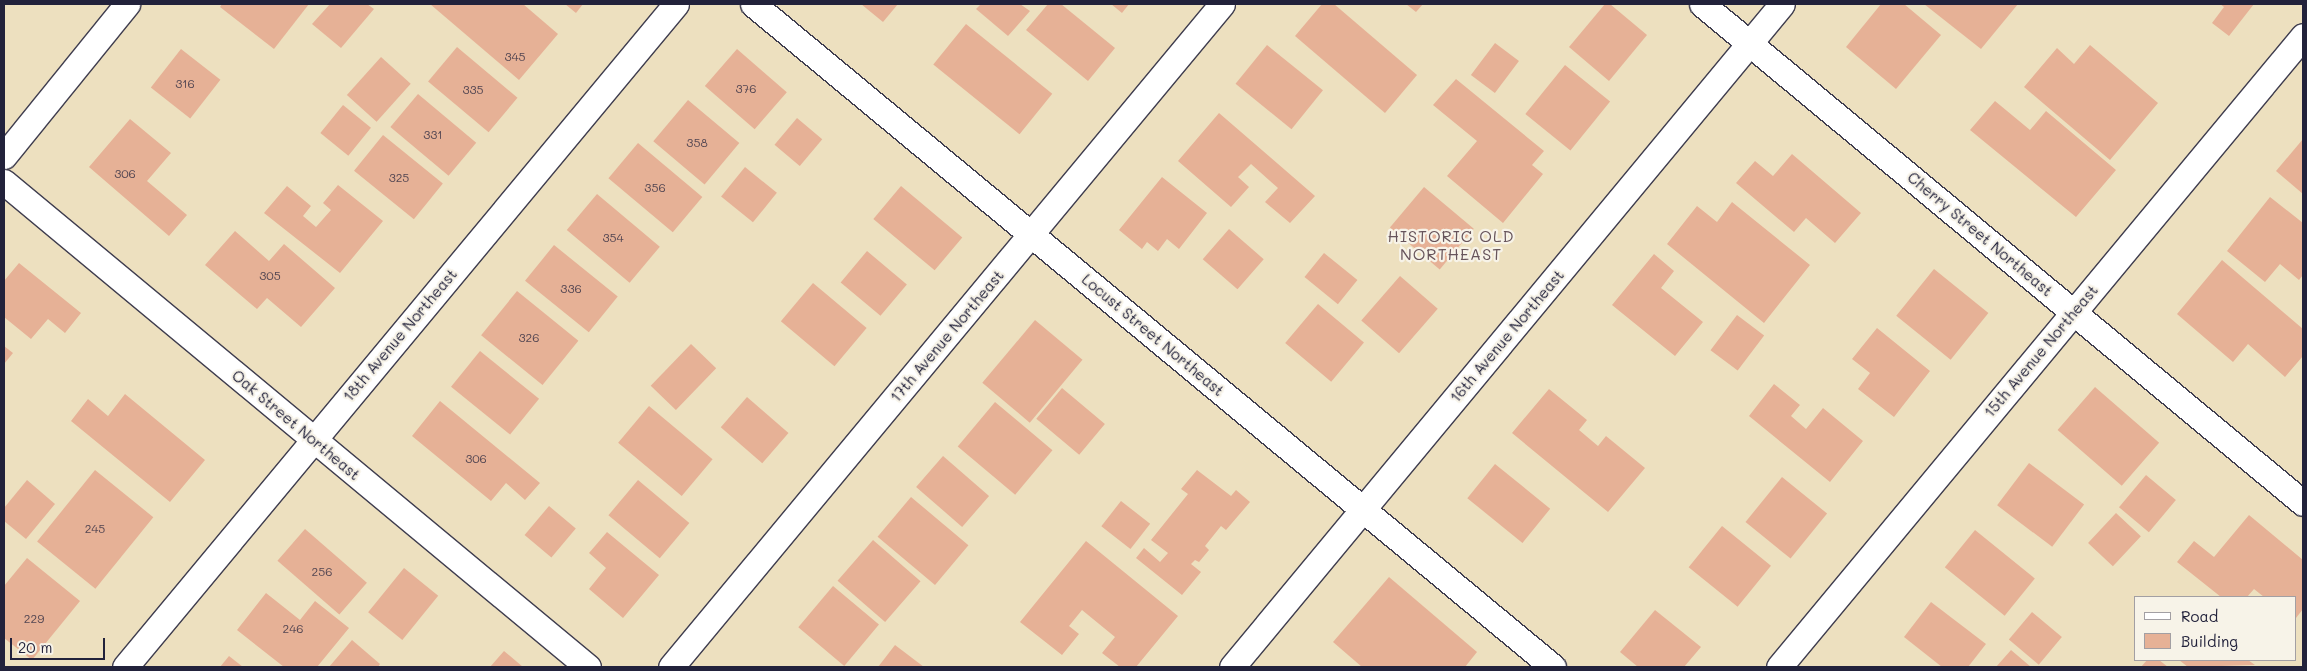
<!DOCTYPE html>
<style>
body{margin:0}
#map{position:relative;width:2307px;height:671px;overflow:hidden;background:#ede0bf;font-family:Mali,sans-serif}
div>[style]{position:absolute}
.building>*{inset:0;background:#e6b196;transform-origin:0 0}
.roads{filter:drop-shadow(1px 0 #403e4f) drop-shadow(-1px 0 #403e4f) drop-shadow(0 1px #403e4f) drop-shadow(0 -1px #403e4f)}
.minor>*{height:25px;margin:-12.5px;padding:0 12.5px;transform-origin:12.5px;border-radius:12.5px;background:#fff}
span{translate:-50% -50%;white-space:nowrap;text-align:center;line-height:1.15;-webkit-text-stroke:4.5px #f7f3e8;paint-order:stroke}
.number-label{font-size:12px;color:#534652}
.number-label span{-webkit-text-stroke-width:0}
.street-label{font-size:15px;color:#22223b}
.neighbourhood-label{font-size:16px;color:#67545b;letter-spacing:1px}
.frame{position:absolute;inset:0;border:5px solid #22223b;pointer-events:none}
.legend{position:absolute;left:2134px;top:596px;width:162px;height:65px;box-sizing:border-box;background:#f7f3e8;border:1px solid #a29fa3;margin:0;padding:6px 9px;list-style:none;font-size:15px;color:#22223b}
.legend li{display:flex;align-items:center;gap:10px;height:25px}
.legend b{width:25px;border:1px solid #a29fa3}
.scale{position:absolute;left:10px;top:638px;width:95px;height:22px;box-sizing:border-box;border:2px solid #22223b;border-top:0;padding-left:6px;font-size:15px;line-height:18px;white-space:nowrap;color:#22223b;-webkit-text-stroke:4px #f7f3e8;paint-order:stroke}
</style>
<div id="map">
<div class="building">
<div style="clip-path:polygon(222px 4px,309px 4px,274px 49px,220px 7px)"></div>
<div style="clip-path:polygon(330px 4px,367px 4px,374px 9px,341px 48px,312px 24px)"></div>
<div style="clip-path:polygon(430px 4px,523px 4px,558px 34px,519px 80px)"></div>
<div style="clip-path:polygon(565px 4px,583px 4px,576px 13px)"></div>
<div style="clip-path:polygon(861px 4px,898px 4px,883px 22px)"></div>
<div style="clip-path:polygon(981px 4px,1020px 4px,1030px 11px,1008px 36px,976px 9px)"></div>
<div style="clip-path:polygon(1048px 4px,1061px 4px,1115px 48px,1088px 81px,1026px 30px)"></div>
<div style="clip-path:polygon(1111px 4px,1129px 4px,1122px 13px)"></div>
<div style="clip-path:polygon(1322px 4px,1334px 4px,1417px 75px,1385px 113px,1295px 36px)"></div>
<div style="clip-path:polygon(1406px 4px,1423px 4px,1416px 12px)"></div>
<div style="clip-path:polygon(1605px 4px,1610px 4px,1647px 35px,1609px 81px,1569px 47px)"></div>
<div style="clip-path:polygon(1881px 4px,1904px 4px,1941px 35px,1896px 89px,1846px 47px)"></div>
<div style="clip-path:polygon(1924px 4px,2018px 4px,1981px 49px)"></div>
<div style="clip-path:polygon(2220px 4px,2254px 4px,2229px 36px,2212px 23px,2224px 7px)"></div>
<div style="left:966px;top:24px;width:111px;height:52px;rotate:39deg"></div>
<div style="left:1495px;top:43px;width:30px;height:40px;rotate:37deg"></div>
<div style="left:1267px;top:45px;width:72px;height:50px;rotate:39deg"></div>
<div style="clip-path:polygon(2090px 45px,2158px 103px,2110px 160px,2024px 87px,2057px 48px,2074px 64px)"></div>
<div style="left:457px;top:47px;width:79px;height:45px;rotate:40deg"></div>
<div style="left:181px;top:49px;width:50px;height:49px;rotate:38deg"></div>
<div style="left:737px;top:49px;width:66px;height:49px;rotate:41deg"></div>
<div style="left:381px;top:57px;width:40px;height:51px;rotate:42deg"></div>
<div style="left:1565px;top:65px;width:58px;height:63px;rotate:39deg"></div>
<div style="clip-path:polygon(1456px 79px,1544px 151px,1532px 165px,1543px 174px,1503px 223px,1447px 176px,1477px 141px,1433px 105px)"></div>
<div style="left:418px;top:94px;width:76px;height:43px;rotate:40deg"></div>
<div style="left:688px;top:100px;width:67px;height:54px;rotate:40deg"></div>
<div style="clip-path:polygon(1995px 101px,2030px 130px,2046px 111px,2116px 170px,2076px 217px,1970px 130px)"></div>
<div style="left:343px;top:105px;width:36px;height:36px;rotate:39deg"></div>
<div style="clip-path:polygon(1219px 113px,1315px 196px,1290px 223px,1265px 202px,1278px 188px,1251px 164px,1238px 177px,1249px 187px,1231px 207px,1178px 161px)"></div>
<div style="left:797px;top:118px;width:33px;height:35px;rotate:40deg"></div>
<div style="clip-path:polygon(130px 119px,171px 153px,147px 181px,187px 215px,169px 236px,89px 167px)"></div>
<div style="left:383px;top:135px;width:77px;height:46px;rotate:39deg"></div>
<div style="clip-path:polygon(2303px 139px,2303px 194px,2276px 171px)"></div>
<div style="left:638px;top:143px;width:84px;height:46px;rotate:40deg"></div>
<div style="clip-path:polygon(1792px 154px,1861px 213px,1835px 243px,1806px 218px,1794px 232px,1736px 183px,1755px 161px,1773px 176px)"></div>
<div style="left:745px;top:167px;width:41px;height:38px;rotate:39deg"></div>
<div style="clip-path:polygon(1162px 177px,1207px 213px,1179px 249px,1167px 239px,1158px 251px,1147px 242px,1142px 249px,1119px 230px)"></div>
<div style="clip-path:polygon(338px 185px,383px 221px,340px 273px,264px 213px,287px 186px,311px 206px,303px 216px,316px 227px,331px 210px,323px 203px)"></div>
<div style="left:901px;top:186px;width:80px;height:43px;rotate:40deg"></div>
<div style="left:1424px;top:187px;width:65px;height:53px;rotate:40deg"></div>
<div style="left:597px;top:194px;width:82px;height:47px;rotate:40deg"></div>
<div style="clip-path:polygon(2270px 197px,2303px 223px,2303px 275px,2299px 280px,2280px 264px,2265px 282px,2227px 251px)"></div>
<div style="clip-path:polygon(1732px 202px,1810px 265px,1764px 323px,1667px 244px,1697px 206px,1717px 222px)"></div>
<div style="left:1229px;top:229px;width:46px;height:40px;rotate:41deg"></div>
<div style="clip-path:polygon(235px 231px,269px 261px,284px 244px,335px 288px,301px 327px,267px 298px,257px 309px,205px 265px)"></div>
<div style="left:554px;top:245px;width:82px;height:46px;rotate:39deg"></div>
<div style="left:867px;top:251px;width:52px;height:41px;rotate:40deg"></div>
<div style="left:1324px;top:253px;width:43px;height:31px;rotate:39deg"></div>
<div style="clip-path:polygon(1654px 254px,1674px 271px,1661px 288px,1703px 322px,1675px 356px,1612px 305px)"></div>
<div style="clip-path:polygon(2222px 260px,2303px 329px,2303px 356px,2285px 377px,2248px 344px,2233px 362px,2177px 314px)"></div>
<div style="clip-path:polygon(19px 263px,81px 313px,65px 333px,48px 319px,31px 339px,4px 317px,4px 281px)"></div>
<div style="left:1934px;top:269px;width:70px;height:60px;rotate:39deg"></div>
<div style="left:1400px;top:276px;width:50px;height:59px;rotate:41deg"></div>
<div style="left:813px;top:283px;width:70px;height:50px;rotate:40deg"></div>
<div style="left:517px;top:291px;width:79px;height:57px;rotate:39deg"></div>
<div style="left:1318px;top:304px;width:60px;height:51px;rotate:40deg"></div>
<div style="left:1737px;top:315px;width:34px;height:44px;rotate:37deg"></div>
<div style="left:1035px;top:320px;width:62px;height:82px;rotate:40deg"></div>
<div style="clip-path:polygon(1877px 328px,1930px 371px,1894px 417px,1858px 389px,1870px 373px,1852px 359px)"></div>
<div style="left:691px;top:344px;width:35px;height:58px;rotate:44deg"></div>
<div style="clip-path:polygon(4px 346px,13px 353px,4px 364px)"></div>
<div style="left:480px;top:351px;width:76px;height:46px;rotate:39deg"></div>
<div style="clip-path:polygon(1774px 384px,1800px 405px,1791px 416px,1806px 429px,1823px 408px,1863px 441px,1830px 482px,1749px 416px)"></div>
<div style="left:2095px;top:387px;width:85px;height:57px;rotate:41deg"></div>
<div style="left:1062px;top:388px;width:56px;height:40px;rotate:40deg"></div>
<div style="clip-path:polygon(1549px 389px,1587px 420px,1579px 430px,1598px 446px,1606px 436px,1645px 468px,1608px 512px,1512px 433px)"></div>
<div style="clip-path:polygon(125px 394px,205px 460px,170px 502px,71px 421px,88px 399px,108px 416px)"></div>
<div style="left:747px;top:397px;width:55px;height:40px;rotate:41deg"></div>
<div style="clip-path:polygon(440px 401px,540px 483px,525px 500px,506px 483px,491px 501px,412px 436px)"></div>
<div style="left:995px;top:402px;width:75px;height:58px;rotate:40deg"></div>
<div style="left:649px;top:406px;width:83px;height:48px;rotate:40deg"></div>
<div style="left:943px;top:456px;width:61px;height:41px;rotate:41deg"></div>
<div style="left:2029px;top:463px;width:69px;height:53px;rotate:37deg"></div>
<div style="left:1495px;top:464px;width:71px;height:44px;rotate:39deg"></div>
<div style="left:95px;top:470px;width:75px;height:92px;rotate:39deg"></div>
<div style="clip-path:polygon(1197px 470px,1231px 496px,1236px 490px,1250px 502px,1226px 530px,1221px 526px,1205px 546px,1209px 550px,1199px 562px,1195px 560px,1191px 564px,1201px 572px,1182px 595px,1136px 558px,1144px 548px,1160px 562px,1168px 553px,1151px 540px,1188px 494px,1181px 489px)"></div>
<div style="left:2146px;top:475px;width:39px;height:42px;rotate:40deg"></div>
<div style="left:1782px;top:477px;width:58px;height:58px;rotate:39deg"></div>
<div style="clip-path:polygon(27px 480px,55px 504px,26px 539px,4px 521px,4px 508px)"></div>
<div style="left:638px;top:480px;width:67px;height:46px;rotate:40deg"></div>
<div style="left:911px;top:497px;width:75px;height:52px;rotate:40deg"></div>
<div style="left:1121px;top:501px;width:37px;height:32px;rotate:38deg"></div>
<div style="left:549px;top:506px;width:35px;height:38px;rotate:40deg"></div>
<div style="left:2116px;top:513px;width:34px;height:41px;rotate:43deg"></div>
<div style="clip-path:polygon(2249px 515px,2303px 560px,2303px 609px,2296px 618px,2296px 597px,2264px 597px,2254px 589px,2247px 597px,2221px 597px,2177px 562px,2194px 541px,2214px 557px)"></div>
<div style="left:1722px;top:526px;width:63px;height:53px;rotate:39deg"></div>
<div style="left:305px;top:529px;width:82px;height:42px;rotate:41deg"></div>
<div style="left:1975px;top:530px;width:77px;height:48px;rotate:39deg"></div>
<div style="clip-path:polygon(607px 532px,659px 575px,623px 618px,589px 589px,606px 568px,589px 553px)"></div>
<div style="left:873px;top:540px;width:63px;height:54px;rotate:41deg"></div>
<div style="clip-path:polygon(1086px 541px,1178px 616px,1136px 667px,1120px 667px,1102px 653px,1115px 637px,1082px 610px,1069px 626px,1079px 634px,1062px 655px,1020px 622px)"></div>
<div style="clip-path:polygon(27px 558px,80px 601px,32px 660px,4px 638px,4px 586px)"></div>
<div style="left:404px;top:568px;width:44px;height:57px;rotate:39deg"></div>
<div style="clip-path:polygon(1389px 577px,1477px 652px,1465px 667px,1362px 667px,1333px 642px)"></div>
<div style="left:833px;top:586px;width:60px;height:54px;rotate:40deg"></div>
<div style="clip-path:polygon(266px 593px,300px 620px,315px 601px,349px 628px,317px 667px,284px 667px,237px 630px)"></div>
<div style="clip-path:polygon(1931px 602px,1986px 644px,1968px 667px,1942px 667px,1904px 637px)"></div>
<div style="clip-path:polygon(1655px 610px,1701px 647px,1684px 667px,1638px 667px,1620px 652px)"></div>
<div style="left:2032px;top:612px;width:39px;height:36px;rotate:40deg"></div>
<div style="clip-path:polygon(352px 640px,380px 664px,378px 667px,329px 667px)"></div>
<div style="clip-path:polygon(895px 645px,924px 667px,878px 667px)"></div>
<div style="clip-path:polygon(2011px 650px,2031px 667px,1996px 667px)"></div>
<div style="clip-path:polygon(504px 651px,523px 667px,490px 667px)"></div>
<div style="clip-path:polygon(229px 656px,243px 667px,220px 667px)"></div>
<div style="clip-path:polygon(2147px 660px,2159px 660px,2168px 667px,2141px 667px)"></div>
<div style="clip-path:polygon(2179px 660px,2248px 660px,2255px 665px,2188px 667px)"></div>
</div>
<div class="roads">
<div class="minor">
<div style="left:753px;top:4px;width:1039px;rotate:39.65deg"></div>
<div style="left:1702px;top:4px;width:781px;rotate:39.7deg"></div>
<div style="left:4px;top:156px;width:196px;rotate:-51deg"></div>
<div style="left:4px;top:182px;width:759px;rotate:39.71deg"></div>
<div style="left:125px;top:667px;width:862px;rotate:-50.27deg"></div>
<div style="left:671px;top:667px;width:862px;rotate:-50.27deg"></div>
<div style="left:1232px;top:667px;width:861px;rotate:-50.32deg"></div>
<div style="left:1779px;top:667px;width:820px;rotate:-50.29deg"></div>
</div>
</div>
<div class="number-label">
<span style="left:515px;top:57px">345</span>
<span style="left:185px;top:84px">316</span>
<span style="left:746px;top:89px">376</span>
<span style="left:473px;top:90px">335</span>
<span style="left:433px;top:135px">331</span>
<span style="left:697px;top:143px">358</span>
<span style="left:125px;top:174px">306</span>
<span style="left:399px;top:178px">325</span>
<span style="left:655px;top:188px">356</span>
<span style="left:613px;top:238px">354</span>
<span style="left:270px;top:276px">305</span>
<span style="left:571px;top:289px">336</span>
<span style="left:529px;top:338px">326</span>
<span style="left:476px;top:459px">306</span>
<span style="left:95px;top:529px">245</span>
<span style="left:322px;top:572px">256</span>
<span style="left:34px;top:619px">229</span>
<span style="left:293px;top:629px">246</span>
</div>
<div class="street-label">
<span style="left:1980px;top:234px;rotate:40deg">Cherry Street Northeast</span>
<span style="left:400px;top:335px;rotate:-50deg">18th Avenue Northeast</span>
<span style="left:1153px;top:335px;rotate:40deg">Locust Street Northeast</span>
<span style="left:947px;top:336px;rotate:-50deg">17th Avenue Northeast</span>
<span style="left:1507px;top:336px;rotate:-50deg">16th Avenue Northeast</span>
<span style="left:2041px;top:351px;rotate:-50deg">15th Avenue Northeast</span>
<span style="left:296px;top:425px;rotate:40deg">Oak Street Northeast</span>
</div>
<div class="neighbourhood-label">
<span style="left:1451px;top:245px">HISTORIC OLD<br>NORTHEAST</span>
</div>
<div class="frame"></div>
<ul class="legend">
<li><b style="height:6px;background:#fff"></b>Road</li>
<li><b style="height:14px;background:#e6b196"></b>Building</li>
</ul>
<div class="scale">20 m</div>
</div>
